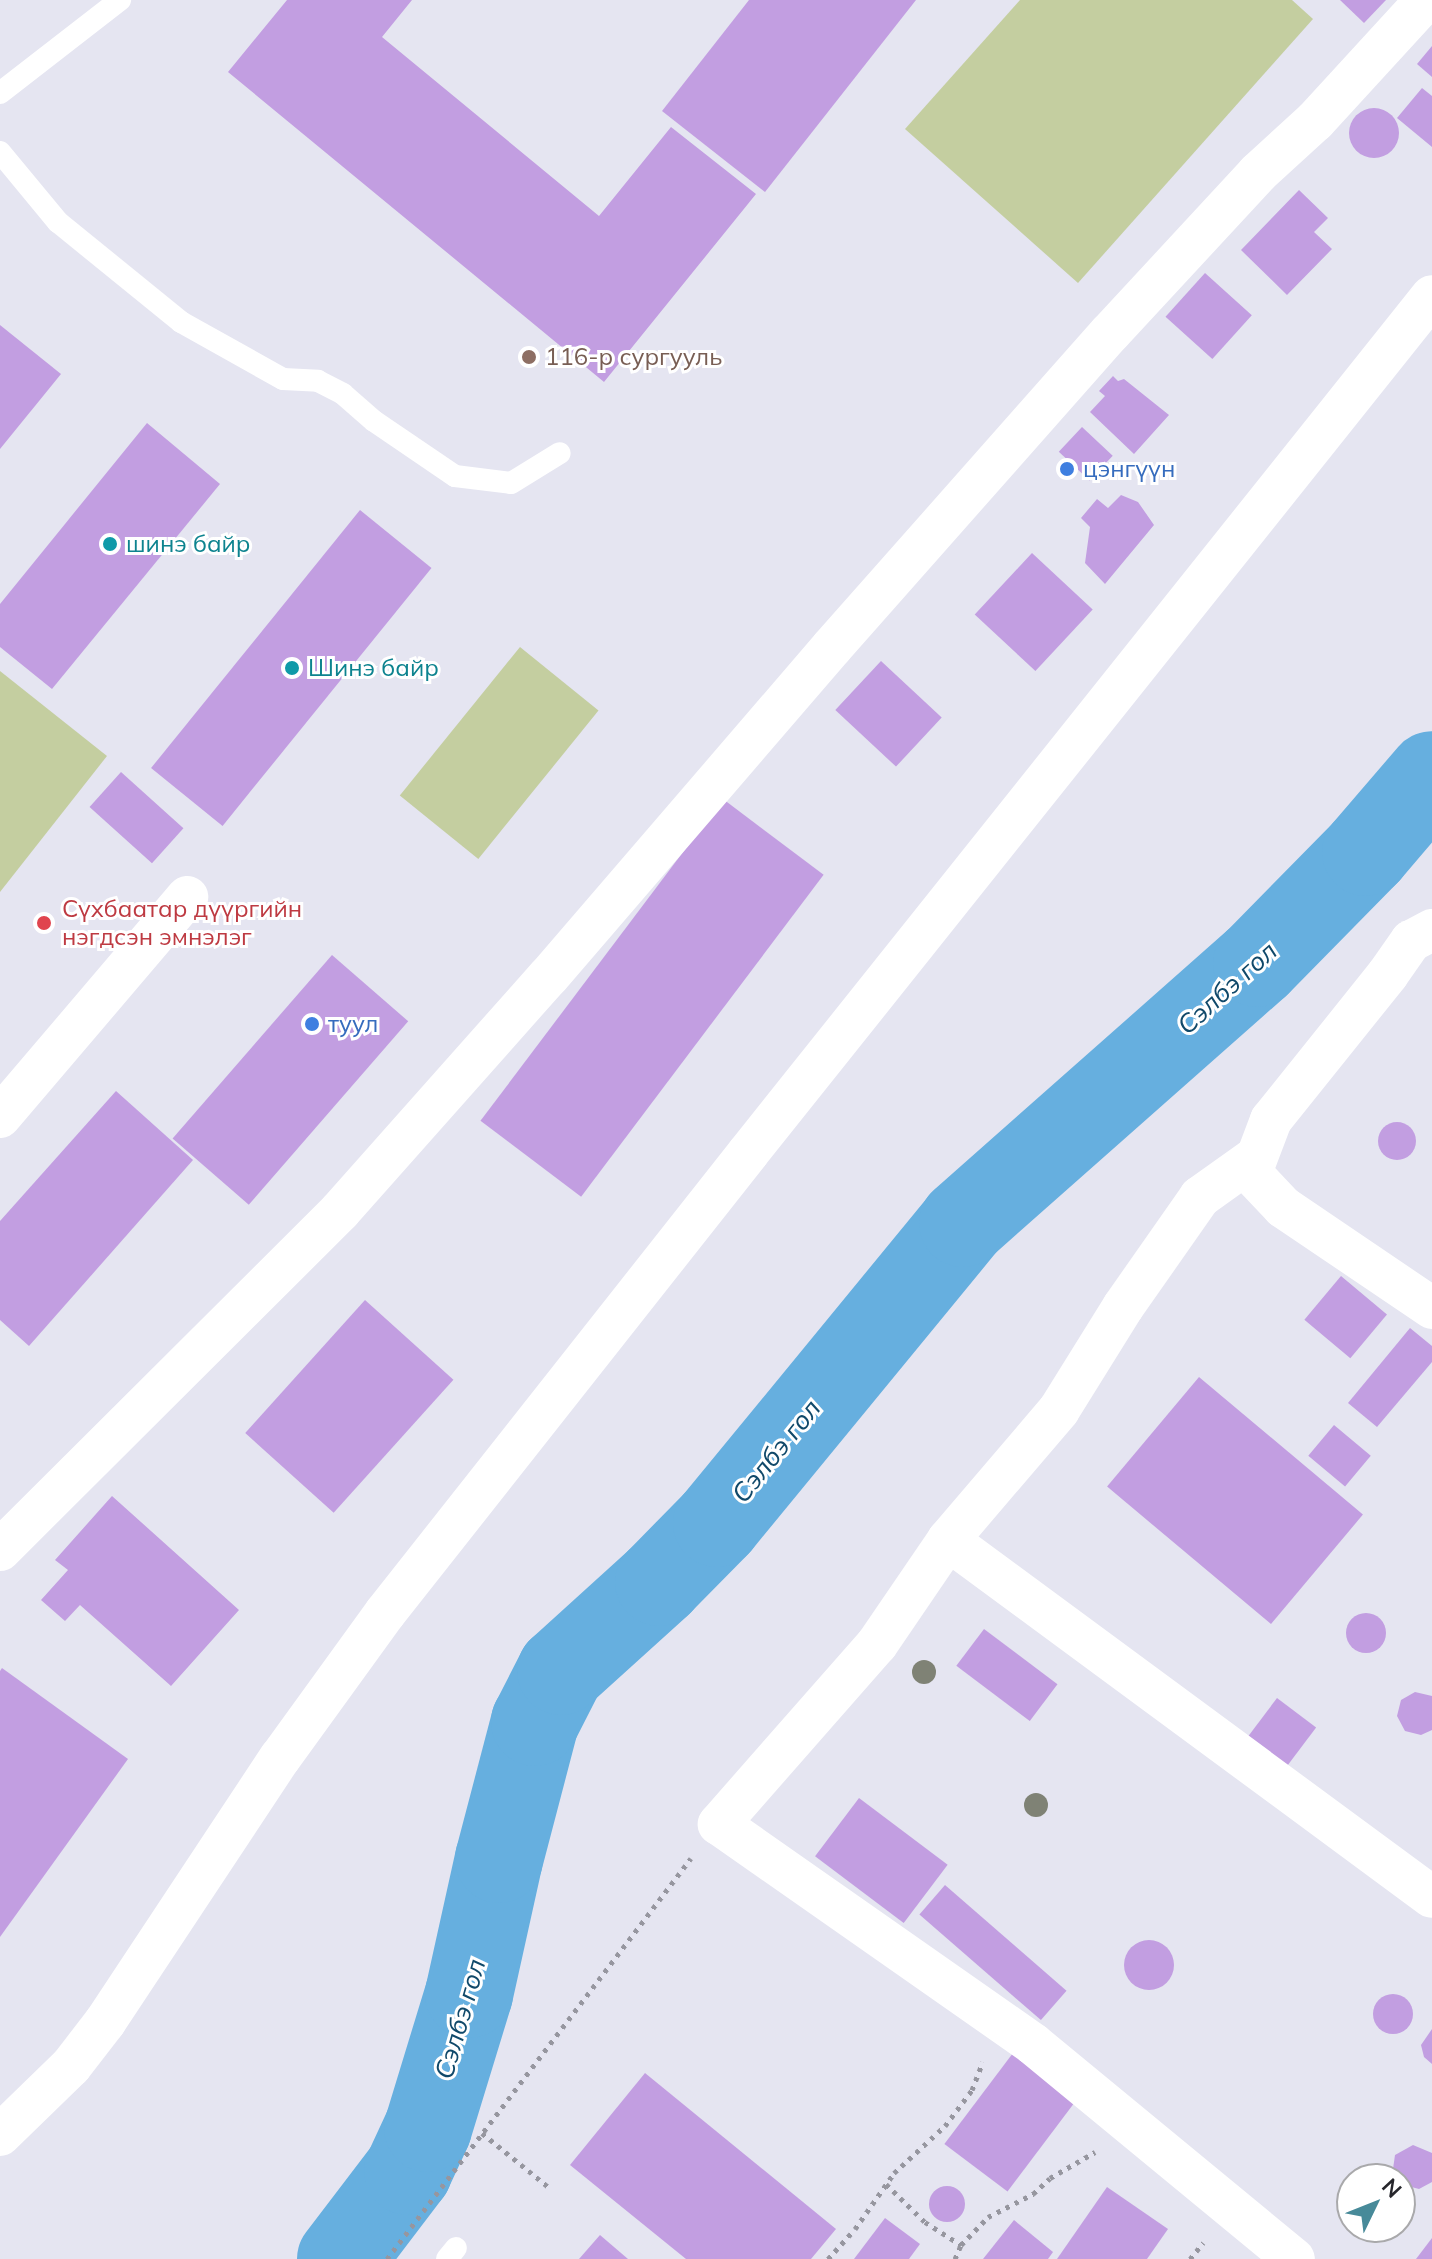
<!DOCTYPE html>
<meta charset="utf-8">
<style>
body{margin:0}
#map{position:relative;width:1432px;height:2259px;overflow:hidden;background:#e5e5f1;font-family:Mulish,sans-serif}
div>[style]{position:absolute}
.green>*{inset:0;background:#c4cea0;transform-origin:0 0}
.river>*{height:88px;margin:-44px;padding:0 44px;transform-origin:44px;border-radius:44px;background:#66afdf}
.building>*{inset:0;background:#c29ee1;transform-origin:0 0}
.round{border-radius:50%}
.path>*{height:5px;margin-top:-2.5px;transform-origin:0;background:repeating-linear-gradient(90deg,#96969f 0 4px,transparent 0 10px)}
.service>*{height:22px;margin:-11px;padding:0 11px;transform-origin:11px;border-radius:11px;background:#fff}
.minor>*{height:42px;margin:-21px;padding:0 21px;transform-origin:21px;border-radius:21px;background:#fff}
.trees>*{width:24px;height:24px;margin:-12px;border-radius:50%;background:#7f8275}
.dots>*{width:22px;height:22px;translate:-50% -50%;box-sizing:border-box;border:4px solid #fff;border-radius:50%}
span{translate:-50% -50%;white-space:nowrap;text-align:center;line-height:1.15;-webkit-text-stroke:6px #fff;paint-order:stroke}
.education-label{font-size:24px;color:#785e54}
.left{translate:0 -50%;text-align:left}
.shop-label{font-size:24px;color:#366cbe}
.culture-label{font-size:24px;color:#0d838f}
.health-label{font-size:24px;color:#be3a42}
.water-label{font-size:26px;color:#10496a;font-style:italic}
.north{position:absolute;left:1336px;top:2163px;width:80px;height:80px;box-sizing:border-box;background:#fff;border:2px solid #a9a9ab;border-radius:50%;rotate:47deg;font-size:22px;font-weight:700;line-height:32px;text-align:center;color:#27272c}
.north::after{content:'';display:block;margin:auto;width:28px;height:36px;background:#478a99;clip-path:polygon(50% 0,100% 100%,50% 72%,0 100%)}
</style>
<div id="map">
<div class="green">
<div style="clip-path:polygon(1020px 0,1292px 0,1313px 19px,1078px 283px,905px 129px)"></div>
<div style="left:520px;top:647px;width:101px;height:191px;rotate:39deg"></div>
<div style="clip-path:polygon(0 671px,107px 756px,0 892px)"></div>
</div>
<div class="river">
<div style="left:341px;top:2259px;width:111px;rotate:-52.7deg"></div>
<div style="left:408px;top:2171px;width:47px;rotate:-65.1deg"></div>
<div style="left:428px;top:2128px;width:140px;rotate:-73deg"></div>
<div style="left:469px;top:1994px;width:138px;rotate:-77.5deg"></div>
<div style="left:499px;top:1859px;width:142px;rotate:-75.3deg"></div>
<div style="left:535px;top:1722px;width:57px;rotate:-63deg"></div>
<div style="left:561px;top:1671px;width:132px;rotate:-42.2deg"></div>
<div style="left:659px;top:1582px;width:83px;rotate:-45.5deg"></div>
<div style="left:717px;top:1523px;width:388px;rotate:-50.6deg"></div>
<div style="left:963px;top:1223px;width:392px;rotate:-41.5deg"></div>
<div style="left:1257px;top:963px;width:156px;rotate:-45.5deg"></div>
<div style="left:1366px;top:852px;width:101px;rotate:-49.4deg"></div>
</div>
<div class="building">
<div style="clip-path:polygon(287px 0,412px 0,382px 37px,599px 216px,671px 127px,756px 194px,604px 382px,228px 72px)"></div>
<div style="clip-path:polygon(749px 0,916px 0,765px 192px,662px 111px)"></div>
<div style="clip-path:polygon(1340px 0,1386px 0,1364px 23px)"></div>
<div style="clip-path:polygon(1432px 46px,1432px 77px,1417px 64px)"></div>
<div style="clip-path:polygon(1422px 88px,1432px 96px,1432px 147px,1397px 118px)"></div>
<div class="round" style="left:1349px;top:108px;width:50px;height:50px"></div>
<div style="clip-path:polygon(1299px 190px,1328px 218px,1314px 232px,1332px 249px,1287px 295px,1241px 250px)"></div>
<div style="left:1205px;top:273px;width:63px;height:59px;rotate:42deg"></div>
<div style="clip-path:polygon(0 325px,61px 374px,0 449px)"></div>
<div style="clip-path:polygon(1113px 376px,1118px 381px,1124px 379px,1169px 415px,1134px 454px,1090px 412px,1105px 396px,1099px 391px)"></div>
<div style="clip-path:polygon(147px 423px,220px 484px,52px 689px,0 647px,0 604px)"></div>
<div style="left:1082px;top:427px;width:42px;height:34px;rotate:43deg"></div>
<div style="clip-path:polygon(1121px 495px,1138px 502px,1154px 525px,1105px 584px,1085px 563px,1090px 527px,1081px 518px,1097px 499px,1108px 508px)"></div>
<div style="left:360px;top:510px;width:92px;height:332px;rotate:39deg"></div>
<div style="left:1032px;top:553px;width:83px;height:84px;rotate:43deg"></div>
<div style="left:881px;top:661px;width:83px;height:67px;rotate:43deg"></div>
<div style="left:121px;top:772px;width:84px;height:47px;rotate:42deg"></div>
<div style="left:723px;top:799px;width:126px;height:403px;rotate:37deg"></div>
<div style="left:332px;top:955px;width:101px;height:243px;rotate:41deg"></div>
<div style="clip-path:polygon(116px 1091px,193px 1160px,29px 1346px,0 1320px,0 1221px)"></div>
<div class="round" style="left:1378px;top:1122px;width:38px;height:38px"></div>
<div style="left:1341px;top:1276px;width:60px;height:57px;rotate:40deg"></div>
<div style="left:365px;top:1300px;width:119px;height:179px;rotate:42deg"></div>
<div style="clip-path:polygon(1410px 1328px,1432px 1346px,1432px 1362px,1377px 1427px,1348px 1403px)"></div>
<div style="left:1199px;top:1377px;width:214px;height:143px;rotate:40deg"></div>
<div style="left:1334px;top:1425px;width:48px;height:40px;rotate:40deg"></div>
<div style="clip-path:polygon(112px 1496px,239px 1610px,171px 1686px,80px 1605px,65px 1621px,41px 1600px,68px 1570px,55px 1560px)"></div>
<div class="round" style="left:1346px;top:1613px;width:40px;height:40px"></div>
<div style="left:984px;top:1629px;width:92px;height:46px;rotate:37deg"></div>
<div style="clip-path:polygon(2px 1668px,128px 1759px,0 1937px,0 1671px)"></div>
<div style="clip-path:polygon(1415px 1692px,1432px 1696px,1432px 1730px,1421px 1735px,1405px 1731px,1397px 1716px,1401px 1700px)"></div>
<div style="left:1277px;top:1698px;width:49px;height:66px;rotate:37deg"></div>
<div style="left:859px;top:1798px;width:111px;height:73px;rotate:37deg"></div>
<div style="left:945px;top:1885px;width:161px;height:39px;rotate:41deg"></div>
<div class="round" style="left:1124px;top:1940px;width:50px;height:50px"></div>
<div class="round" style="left:1373px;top:1994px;width:40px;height:40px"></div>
<div style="clip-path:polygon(1432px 2029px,1432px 2064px,1424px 2057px,1421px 2045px)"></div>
<div style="left:1016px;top:2049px;width:79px;height:119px;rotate:37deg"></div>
<div style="clip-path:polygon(645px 2073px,836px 2229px,811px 2259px,686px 2259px,570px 2165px)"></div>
<div style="clip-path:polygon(1413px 2145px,1432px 2153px,1432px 2182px,1419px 2189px,1400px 2184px,1393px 2169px,1395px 2155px)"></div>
<div class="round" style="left:929px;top:2186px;width:36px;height:36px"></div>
<div style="clip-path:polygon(1107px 2187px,1168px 2229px,1147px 2259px,1057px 2259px)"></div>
<div style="clip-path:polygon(885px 2218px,920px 2244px,909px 2259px,854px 2259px)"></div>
<div style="clip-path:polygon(1014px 2220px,1053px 2252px,1048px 2259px,983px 2259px)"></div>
<div style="clip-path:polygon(600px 2235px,628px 2259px,579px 2259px)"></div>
<div style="clip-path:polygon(1432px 2238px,1432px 2259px,1416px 2259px)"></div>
</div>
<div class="path">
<div style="left:482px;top:2133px;width:89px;rotate:39.1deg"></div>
<div style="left:886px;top:2184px;width:54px;rotate:44.3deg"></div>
<div style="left:925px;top:2222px;width:43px;rotate:32.6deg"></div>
<div style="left:961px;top:2245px;width:39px;rotate:-46deg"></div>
<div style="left:988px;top:2217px;width:51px;rotate:-27.1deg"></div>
<div style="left:1033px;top:2194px;width:23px;rotate:-43deg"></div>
<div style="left:1050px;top:2178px;width:52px;rotate:-30deg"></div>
<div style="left:387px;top:2259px;width:503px;rotate:-52.83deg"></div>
<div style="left:828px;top:2259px;width:40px;rotate:-48deg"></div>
<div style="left:855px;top:2229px;width:68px;rotate:-55.1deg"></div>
<div style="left:894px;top:2173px;width:69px;rotate:-42.7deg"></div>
<div style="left:945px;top:2126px;width:45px;rotate:-53.1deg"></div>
<div style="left:972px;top:2090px;width:30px;rotate:-69deg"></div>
<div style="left:955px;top:2259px;width:15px;rotate:-67deg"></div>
<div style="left:1190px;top:2259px;width:21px;rotate:-51deg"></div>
</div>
<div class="service">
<div style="left:0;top:93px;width:152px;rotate:-37.8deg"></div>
<div style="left:0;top:152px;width:91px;rotate:50.4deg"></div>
<div style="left:58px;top:222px;width:159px;rotate:39.1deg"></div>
<div style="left:181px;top:322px;width:117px;rotate:29.2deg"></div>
<div style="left:283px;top:379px;width:35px;rotate:3deg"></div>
<div style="left:318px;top:381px;width:28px;rotate:27deg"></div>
<div style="left:343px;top:394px;width:41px;rotate:41.1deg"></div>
<div style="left:374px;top:421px;width:98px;rotate:34.2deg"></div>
<div style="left:455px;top:476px;width:56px;rotate:7.1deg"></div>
<div style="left:511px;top:483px;width:57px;rotate:-31.5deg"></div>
<div style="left:447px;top:2259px;width:14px;rotate:-51deg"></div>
</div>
<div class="minor">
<div style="left:1432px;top:930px;width:24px;rotate:152deg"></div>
<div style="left:1411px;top:941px;width:40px;rotate:124.9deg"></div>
<div style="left:1388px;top:974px;width:187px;rotate:128.7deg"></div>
<div style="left:1271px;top:1120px;width:57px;rotate:110.7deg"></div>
<div style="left:1251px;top:1173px;width:47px;rotate:46.7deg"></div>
<div style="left:1283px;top:1207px;width:180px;rotate:34.1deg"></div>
<div style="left:0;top:1117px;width:289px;rotate:-49.6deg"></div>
<div style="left:1256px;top:1157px;width:69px;rotate:144.5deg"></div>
<div style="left:1200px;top:1197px;width:134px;rotate:125deg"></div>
<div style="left:1123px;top:1307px;width:121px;rotate:121.9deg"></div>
<div style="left:1059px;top:1410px;width:171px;rotate:130.5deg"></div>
<div style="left:948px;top:1540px;width:126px;rotate:124.3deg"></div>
<div style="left:877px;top:1644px;width:240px;rotate:131.3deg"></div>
<div style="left:719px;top:1824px;width:383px;rotate:35deg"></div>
<div style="left:1033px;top:2044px;width:338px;rotate:39.5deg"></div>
<div style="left:948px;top:1540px;width:601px;rotate:36.41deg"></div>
<div style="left:0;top:1550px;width:480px;rotate:-44.9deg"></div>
<div style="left:340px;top:1211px;width:314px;rotate:-48.4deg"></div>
<div style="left:549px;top:976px;width:434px;rotate:-49.3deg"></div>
<div style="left:832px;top:647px;width:419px;rotate:-48.5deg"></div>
<div style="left:1110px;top:333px;width:218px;rotate:-47.2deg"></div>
<div style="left:1258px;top:173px;width:77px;rotate:-42.4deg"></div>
<div style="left:1315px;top:121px;width:164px;rotate:-47.5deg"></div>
<div style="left:0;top:2135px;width:99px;rotate:-44.2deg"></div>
<div style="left:71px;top:2066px;width:56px;rotate:-52.3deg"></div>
<div style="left:105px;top:2022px;width:317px;rotate:-56.5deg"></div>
<div style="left:280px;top:1758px;width:179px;rotate:-54.1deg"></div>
<div style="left:385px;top:1613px;width:586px;rotate:-51.72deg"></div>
<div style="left:748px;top:1153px;width:1096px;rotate:-51.41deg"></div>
</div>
<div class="trees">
<div style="left:924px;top:1672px"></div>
<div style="left:1036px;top:1805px"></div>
</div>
<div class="dots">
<div style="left:529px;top:357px;background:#8d6e63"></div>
<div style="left:1067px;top:469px;background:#3f7fe0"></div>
<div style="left:110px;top:544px;background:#0f9aa8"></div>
<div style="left:292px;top:668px;background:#0f9aa8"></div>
<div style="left:44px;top:923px;background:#e0444e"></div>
<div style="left:312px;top:1024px;background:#3f7fe0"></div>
</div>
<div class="education-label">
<span class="left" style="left:545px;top:357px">116-р сургууль</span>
</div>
<div class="shop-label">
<span class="left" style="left:1083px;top:469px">цэнгүүн</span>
<span class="left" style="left:328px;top:1024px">туул</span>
</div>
<div class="culture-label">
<span class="left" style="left:126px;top:544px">шинэ байр</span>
<span class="left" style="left:308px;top:668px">Шинэ байр</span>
</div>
<div class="health-label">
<span class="left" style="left:62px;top:923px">Сүхбаатар дүүргийн<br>нэгдсэн эмнэлэг</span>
</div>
<div class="water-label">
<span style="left:1227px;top:988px;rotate:-42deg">Сэлбэ гол</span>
<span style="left:776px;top:1451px;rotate:-51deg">Сэлбэ гол</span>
<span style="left:460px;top:2019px;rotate:-74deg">Сэлбэ гол</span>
</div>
<div class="north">N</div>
</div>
